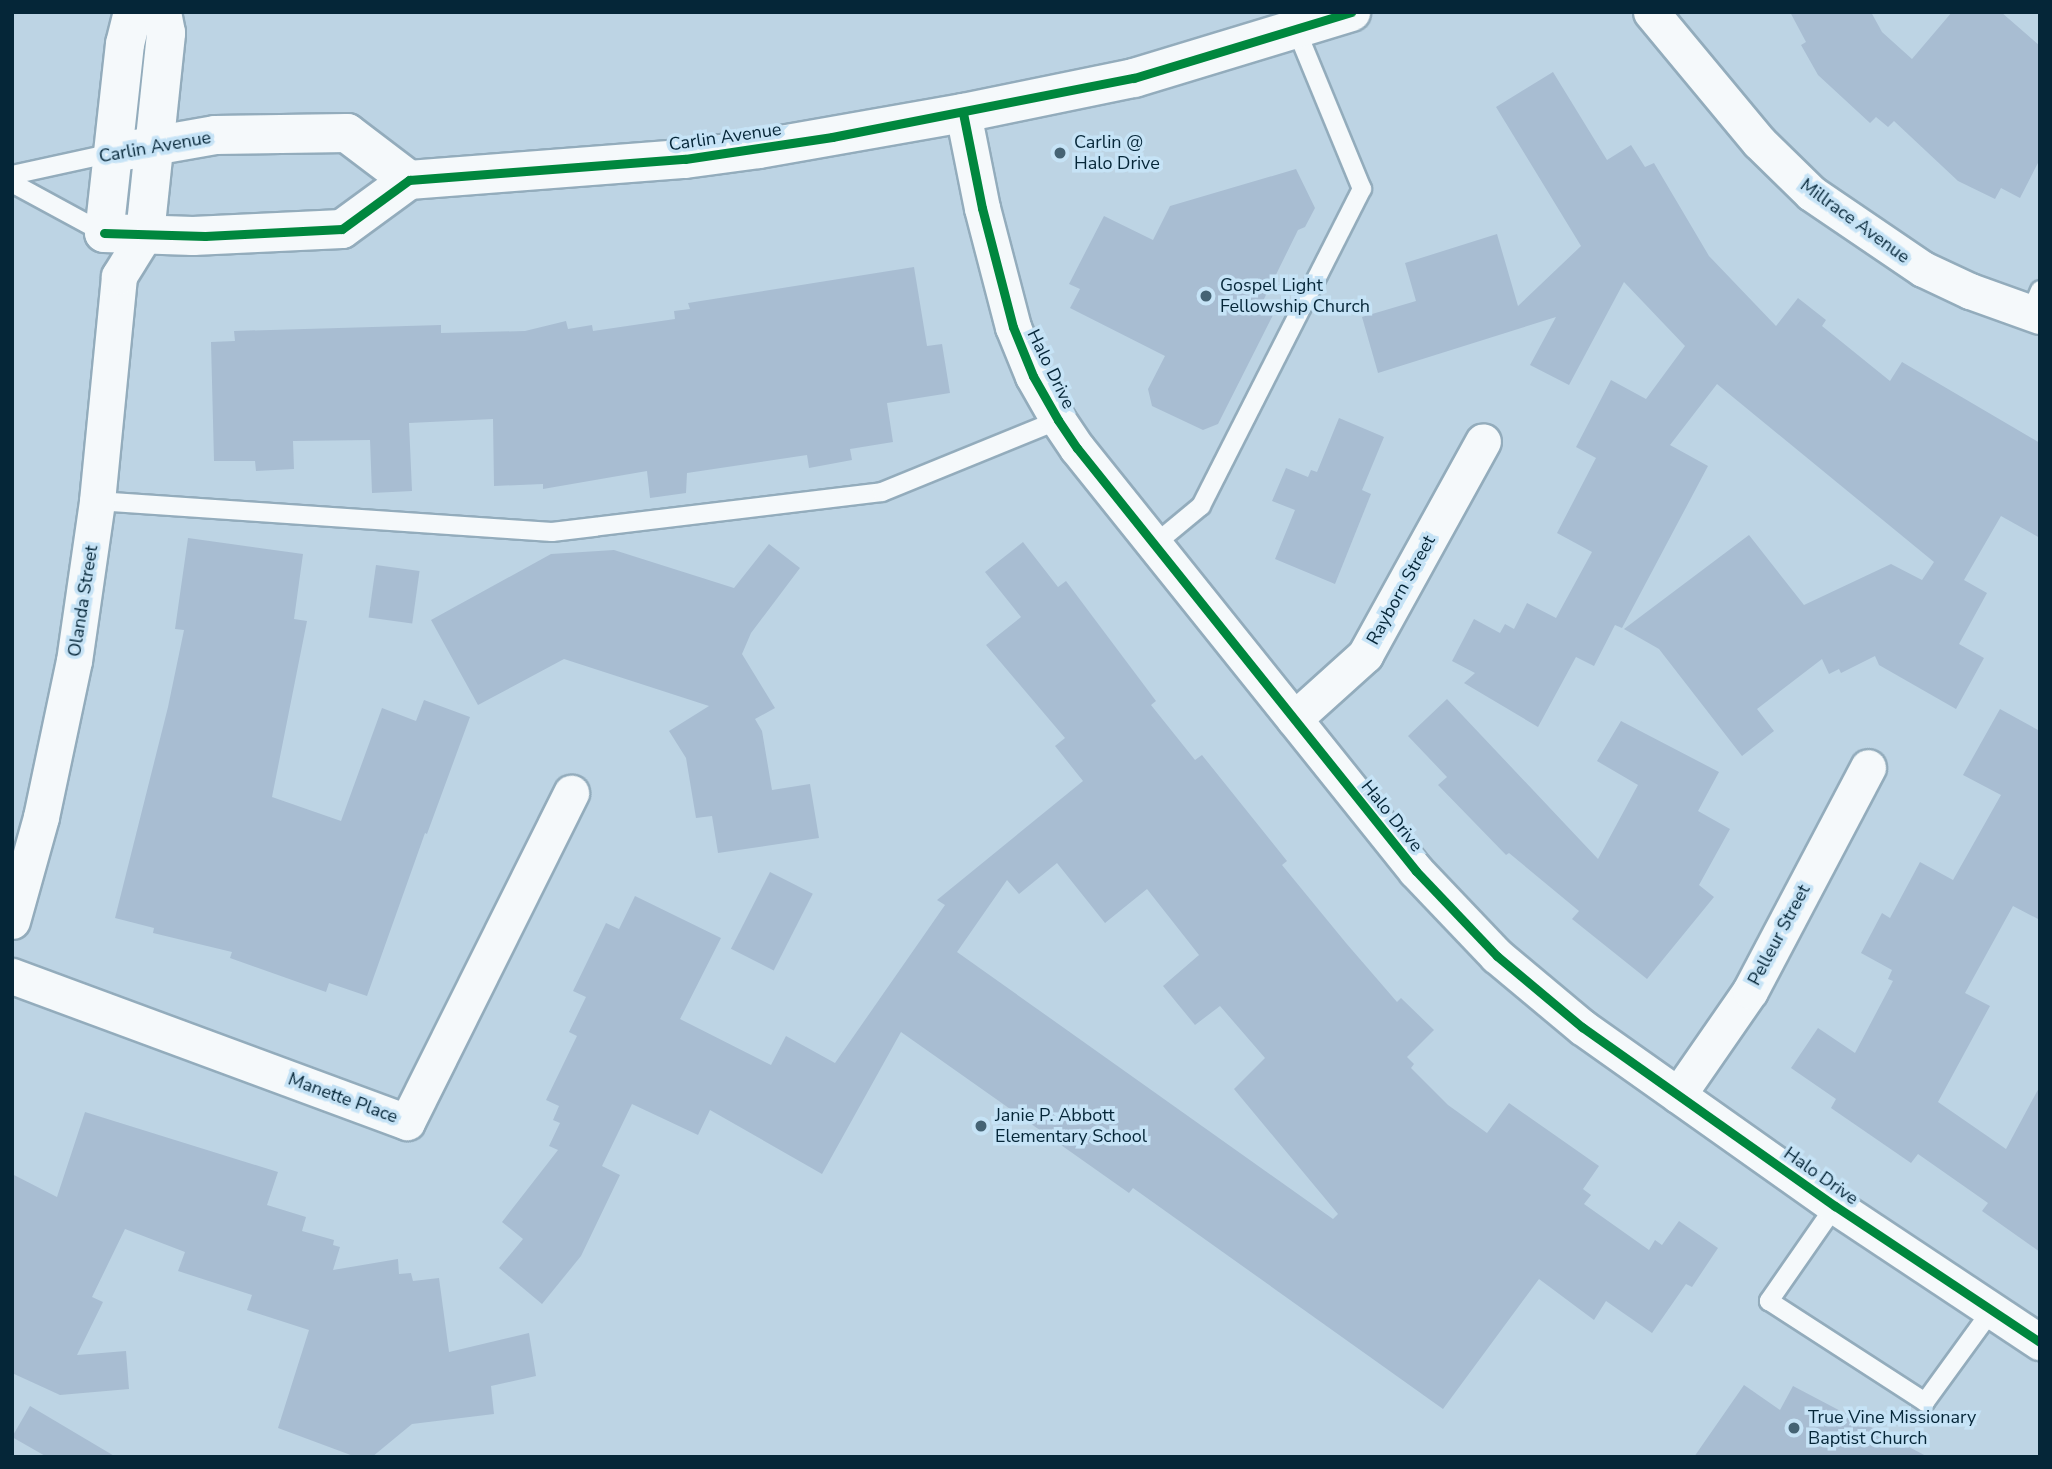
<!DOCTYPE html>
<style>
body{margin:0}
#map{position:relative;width:2052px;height:1469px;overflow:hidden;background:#bdd4e4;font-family:"Nunito Sans",sans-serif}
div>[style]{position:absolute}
.building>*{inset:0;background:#a8bdd2;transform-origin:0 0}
.roads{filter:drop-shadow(2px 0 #93acbc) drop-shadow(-2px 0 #93acbc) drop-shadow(0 2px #93acbc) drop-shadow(0 -2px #93acbc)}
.service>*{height:18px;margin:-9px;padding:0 9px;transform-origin:9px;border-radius:9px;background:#f5f9fb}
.minor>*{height:35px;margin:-17.5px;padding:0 17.5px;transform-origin:17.5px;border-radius:17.5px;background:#f5f9fb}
.tertiary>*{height:38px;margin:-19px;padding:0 19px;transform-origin:19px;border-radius:19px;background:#f5f9fb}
.cycleway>*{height:9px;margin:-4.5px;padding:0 4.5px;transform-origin:4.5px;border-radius:4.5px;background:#00873e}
.dots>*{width:19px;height:19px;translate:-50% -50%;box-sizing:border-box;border:4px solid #c6e3f6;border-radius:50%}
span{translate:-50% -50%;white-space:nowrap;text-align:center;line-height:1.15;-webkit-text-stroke:7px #c6e3f6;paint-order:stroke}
.street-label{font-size:18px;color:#052638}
.poi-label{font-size:18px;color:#052638}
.left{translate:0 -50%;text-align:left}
.frame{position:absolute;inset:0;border:14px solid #052638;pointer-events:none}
</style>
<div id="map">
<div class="building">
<div style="clip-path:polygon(1790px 12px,1871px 12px,1882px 32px,1912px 59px,1952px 12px,2001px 12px,2040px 46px,2040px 159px,2020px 198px,2001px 188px,1995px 199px,1958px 181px,1894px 121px,1888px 127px,1876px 117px,1870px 123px,1818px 75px,1801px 45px,1806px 42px)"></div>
<div style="clip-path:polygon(1553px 72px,1607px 160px,1631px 145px,1645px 167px,1654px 163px,1709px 256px,1776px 326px,1798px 298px,1826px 320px,1822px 326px,1890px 381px,1902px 362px,2040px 443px,2040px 538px,2001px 516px,1964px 580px,1987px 593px,1959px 644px,1984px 658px,1956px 709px,1879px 665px,1875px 656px,1841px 673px,1839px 669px,1829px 674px,1822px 659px,1757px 709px,1774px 731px,1742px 756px,1659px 649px,1624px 629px,1749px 535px,1804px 605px,1891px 564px,1922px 580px,1934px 562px,1717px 384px,1670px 445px,1708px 466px,1622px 628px,1615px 625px,1594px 666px,1576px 657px,1538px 727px,1464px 683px,1475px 673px,1452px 661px,1474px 619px,1500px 633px,1505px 624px,1514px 629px,1527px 603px,1556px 618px,1592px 552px,1557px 533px,1596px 458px,1576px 447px,1611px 380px,1646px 399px,1685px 346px,1624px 282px,1569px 385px,1530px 365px,1556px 317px,1378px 373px,1362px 317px,1416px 301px,1405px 263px,1497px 234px,1518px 306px,1581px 246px,1496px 107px)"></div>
<div style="clip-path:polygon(1296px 169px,1315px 208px,1305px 227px,1298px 230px,1263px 301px,1277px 307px,1218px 424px,1203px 430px,1152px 406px,1148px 389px,1165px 356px,1070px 308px,1080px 289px,1069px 284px,1104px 216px,1153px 240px,1170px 206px)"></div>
<div style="clip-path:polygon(914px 267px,927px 346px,942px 344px,950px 393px,887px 403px,893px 442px,850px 449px,852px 460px,809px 468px,807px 455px,687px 473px,686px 493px,650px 498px,647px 471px,543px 489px,543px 484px,494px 486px,493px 419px,409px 423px,412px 491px,372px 493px,370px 440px,293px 441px,294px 469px,256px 471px,255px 461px,214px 461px,211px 342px,235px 341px,234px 331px,441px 325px,441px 333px,525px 331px,566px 321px,568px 329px,592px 325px,593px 331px,675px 319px,674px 311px,690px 309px,688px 303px)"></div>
<div style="clip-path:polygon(1339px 418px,1384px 437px,1362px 490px,1371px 494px,1335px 584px,1275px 559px,1295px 510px,1272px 501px,1286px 468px,1308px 477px,1311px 470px,1317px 472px)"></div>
<div style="clip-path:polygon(188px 538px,303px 554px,294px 619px,307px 621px,272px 797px,341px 821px,382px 708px,416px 721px,424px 700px,470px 717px,427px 834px,425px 833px,367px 996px,329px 983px,326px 992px,230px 958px,232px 952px,153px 933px,154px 928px,115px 918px,168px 707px,184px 630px,175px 629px)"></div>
<div style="clip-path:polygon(evenodd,1023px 542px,1058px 587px,1066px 581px,1156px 701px,1151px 705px,1195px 760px,1202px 755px,1287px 861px,1282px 865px,1346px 943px,1397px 1002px,1401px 998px,1434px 1030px,1407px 1057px,1414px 1064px,1411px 1068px,1448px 1105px,1487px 1133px,1509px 1103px,1599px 1166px,1583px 1189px,1591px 1195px,1584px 1204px,1649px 1250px,1655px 1240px,1662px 1245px,1679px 1221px,1718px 1248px,1692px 1287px,1686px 1284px,1652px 1333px,1606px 1301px,1594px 1320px,1539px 1279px,1443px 1409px,1133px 1188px,1129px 1193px,901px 1032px,822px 1174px,710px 1110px,698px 1135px,632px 1104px,602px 1166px,620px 1175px,581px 1256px,542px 1304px,499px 1268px,523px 1239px,502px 1222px,558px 1150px,549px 1146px,560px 1123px,553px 1120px,559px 1106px,546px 1100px,577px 1036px,569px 1032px,586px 997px,573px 991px,606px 923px,619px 929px,635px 896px,721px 938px,680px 1019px,771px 1065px,786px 1036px,835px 1063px,945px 905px,937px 900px,1083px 781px,1055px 746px,1065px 738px,986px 645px,1021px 617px,985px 572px,1023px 542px,1057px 863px,1105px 923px,1147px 889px,1199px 955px,1163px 986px,1195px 1025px,1220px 1006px,1265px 1058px,1234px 1089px,1338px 1214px,1333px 1219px,957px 952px,1007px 880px,1019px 894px,1057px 863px)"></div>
<div style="clip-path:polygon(769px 544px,800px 568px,751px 633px,742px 654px,775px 708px,755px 719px,762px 731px,772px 790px,810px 784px,819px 838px,718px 853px,712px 816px,696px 818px,686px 758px,669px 731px,709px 706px,564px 659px,478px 705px,431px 620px,551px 554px,614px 550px,734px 588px)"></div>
<div style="left:376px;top:565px;width:44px;height:53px;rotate:8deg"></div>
<div style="clip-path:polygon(1447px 699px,1598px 859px,1638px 785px,1597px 761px,1621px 721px,1719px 772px,1698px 811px,1730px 829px,1699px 885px,1714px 897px,1647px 979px,1572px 919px,1579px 911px,1509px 853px,1506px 855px,1438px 785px,1447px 777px,1408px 736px)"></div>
<div style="clip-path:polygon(2000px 709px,2038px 730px,2040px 727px,2040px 920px,2013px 906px,1965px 993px,1990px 1006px,1938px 1102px,2006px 1149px,2040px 1086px,2040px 1252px,1982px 1211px,1988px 1203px,1918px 1154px,1911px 1163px,1831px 1108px,1836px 1099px,1791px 1068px,1818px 1028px,1855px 1053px,1893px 981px,1888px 979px,1892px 970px,1861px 953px,1882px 913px,1890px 918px,1920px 862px,1953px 880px,2001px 795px,1963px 775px)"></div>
<div style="left:770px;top:872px;width:48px;height:86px;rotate:27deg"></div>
<div style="clip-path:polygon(85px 1112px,278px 1172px,267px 1205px,306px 1217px,302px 1231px,334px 1240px,333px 1245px,340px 1247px,333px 1270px,398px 1259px,399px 1274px,411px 1273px,413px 1281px,439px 1278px,449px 1352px,529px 1333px,536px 1376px,491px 1386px,494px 1414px,412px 1424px,372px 1457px,356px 1457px,278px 1428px,309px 1330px,247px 1310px,252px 1295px,178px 1271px,185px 1252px,125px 1229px,92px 1297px,103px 1302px,77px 1355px,126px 1351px,129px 1389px,60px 1395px,12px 1373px,12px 1174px,57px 1197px)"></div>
<div style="clip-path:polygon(1744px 1385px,1780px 1410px,1793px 1386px,1928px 1457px,1694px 1457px)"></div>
<div style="clip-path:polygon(30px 1406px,116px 1457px,47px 1457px,12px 1437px)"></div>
</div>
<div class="roads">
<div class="service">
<div style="left:12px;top:175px;width:103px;rotate:-12.3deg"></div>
<div style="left:12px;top:183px;width:105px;rotate:28.5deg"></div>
<div style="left:2030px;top:314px;width:26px;rotate:-67deg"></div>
<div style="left:97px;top:501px;width:456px;rotate:3.9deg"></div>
<div style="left:552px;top:532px;width:332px;rotate:-6.9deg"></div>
<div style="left:882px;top:492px;width:190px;rotate:-22.2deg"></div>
<div style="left:1155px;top:544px;width:60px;rotate:-39.6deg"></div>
<div style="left:1201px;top:506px;width:356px;rotate:-63.1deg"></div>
<div style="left:1362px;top:189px;width:171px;rotate:-112.4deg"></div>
<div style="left:1835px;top:1206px;width:116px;rotate:124.8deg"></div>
<div style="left:1769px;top:1301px;width:186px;rotate:32.9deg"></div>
<div style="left:1925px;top:1402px;width:112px;rotate:-54deg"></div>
</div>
<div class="minor">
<div style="left:1651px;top:12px;width:169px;rotate:50.3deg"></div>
<div style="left:1759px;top:142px;width:73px;rotate:44.4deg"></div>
<div style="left:1811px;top:193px;width:135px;rotate:34.2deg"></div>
<div style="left:1923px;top:269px;width:52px;rotate:25.1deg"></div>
<div style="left:1970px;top:291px;width:74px;rotate:19.7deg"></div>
<div style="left:963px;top:113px;width:97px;rotate:78.7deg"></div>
<div style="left:982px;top:208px;width:123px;rotate:75.4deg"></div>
<div style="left:1013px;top:327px;width:53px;rotate:67.8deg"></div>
<div style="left:1033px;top:376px;width:51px;rotate:60.4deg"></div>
<div style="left:1058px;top:420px;width:34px;rotate:56deg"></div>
<div style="left:1077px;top:448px;width:542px;rotate:51.29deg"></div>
<div style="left:1416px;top:871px;width:117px;rotate:46.4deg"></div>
<div style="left:1497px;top:956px;width:111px;rotate:39.9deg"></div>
<div style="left:1582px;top:1027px;width:310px;rotate:35.3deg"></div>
<div style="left:1835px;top:1206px;width:246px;rotate:33.6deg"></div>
<div style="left:1294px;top:719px;width:96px;rotate:-42deg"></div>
<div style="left:1365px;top:655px;width:244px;rotate:-61.1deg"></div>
<div style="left:12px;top:921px;width:108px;rotate:-74.4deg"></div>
<div style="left:41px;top:817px;width:159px;rotate:-78.1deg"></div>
<div style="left:74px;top:661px;width:162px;rotate:-81.8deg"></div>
<div style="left:97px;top:501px;width:226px;rotate:-84.4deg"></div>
<div style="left:119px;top:276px;width:49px;rotate:-58.2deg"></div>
<div style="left:12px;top:976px;width:421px;rotate:20.3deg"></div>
<div style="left:407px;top:1122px;width:368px;rotate:-63.5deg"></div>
<div style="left:1678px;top:1095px;width:126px;rotate:-55.3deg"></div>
<div style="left:1750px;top:991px;width:253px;rotate:-62.2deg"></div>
</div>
<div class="tertiary">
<div style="left:133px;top:12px;width:33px;rotate:104deg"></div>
<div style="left:125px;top:44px;width:190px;rotate:96.3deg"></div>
<div style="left:104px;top:233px;width:89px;rotate:1.9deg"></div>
<div style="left:193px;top:236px;width:149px;rotate:-2.7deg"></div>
<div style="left:342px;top:229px;width:83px;rotate:-36.2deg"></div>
<div style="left:409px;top:180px;width:277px;rotate:-4.4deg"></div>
<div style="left:685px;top:159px;width:75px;rotate:-7.7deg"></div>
<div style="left:759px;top:149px;width:207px;rotate:-10deg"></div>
<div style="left:963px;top:113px;width:175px;rotate:-11.6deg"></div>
<div style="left:1134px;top:78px;width:227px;rotate:-16.9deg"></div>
<div style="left:113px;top:153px;width:104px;rotate:-10deg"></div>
<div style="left:215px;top:135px;width:132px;rotate:-0.9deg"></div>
<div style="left:347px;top:133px;width:78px;rotate:37.2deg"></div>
<div style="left:145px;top:234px;width:202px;rotate:-84deg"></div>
<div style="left:166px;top:33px;width:21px;rotate:-101deg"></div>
</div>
</div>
<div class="cycleway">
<div style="left:963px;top:113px;width:97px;rotate:78.7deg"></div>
<div style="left:982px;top:208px;width:123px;rotate:75.4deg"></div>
<div style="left:1013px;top:327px;width:53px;rotate:67.8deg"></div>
<div style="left:1033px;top:376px;width:51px;rotate:60.4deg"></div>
<div style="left:1058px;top:420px;width:34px;rotate:56deg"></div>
<div style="left:1077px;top:448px;width:542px;rotate:51.29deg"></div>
<div style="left:1416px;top:871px;width:117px;rotate:46.4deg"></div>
<div style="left:1497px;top:956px;width:111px;rotate:39.9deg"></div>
<div style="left:1582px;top:1027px;width:310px;rotate:35.3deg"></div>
<div style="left:1835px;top:1206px;width:246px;rotate:33.6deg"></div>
<div style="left:104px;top:233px;width:101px;rotate:1.7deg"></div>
<div style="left:205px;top:236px;width:137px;rotate:-2.9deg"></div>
<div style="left:342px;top:229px;width:83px;rotate:-36.2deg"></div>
<div style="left:409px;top:180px;width:277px;rotate:-4.4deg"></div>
<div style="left:685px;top:159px;width:149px;rotate:-8.5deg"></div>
<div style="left:832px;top:137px;width:308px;rotate:-11.1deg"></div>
<div style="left:1134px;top:78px;width:227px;rotate:-16.9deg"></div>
</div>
<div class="dots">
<div style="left:1060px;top:153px;background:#456374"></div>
<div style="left:1206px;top:296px;background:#456374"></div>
<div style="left:981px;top:1126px;background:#456374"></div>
<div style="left:1794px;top:1428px;background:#456374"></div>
</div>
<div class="street-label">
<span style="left:725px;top:137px;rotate:-8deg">Carlin Avenue</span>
<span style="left:155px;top:147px;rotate:-10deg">Carlin Avenue</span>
<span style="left:1855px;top:221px;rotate:36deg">Millrace Avenue</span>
<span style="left:1051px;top:369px;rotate:64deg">Halo Drive</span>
<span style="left:1401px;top:590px;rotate:-61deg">Rayborn Street</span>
<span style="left:83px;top:601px;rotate:-81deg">Olanda Street</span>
<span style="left:1392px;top:816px;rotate:51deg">Halo Drive</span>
<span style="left:1779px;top:935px;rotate:-62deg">Pelleur Street</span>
<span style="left:343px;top:1098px;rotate:20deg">Manette Place</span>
<span style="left:1821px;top:1176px;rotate:35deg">Halo Drive</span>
</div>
<div class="poi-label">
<span class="left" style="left:1074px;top:153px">Carlin @<br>Halo Drive</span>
<span class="left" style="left:1220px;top:296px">Gospel Light<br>Fellowship Church</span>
<span class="left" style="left:995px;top:1126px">Janie P. Abbott<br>Elementary School</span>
<span class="left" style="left:1808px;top:1428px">True Vine Missionary<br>Baptist Church</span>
</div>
<div class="frame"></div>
</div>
